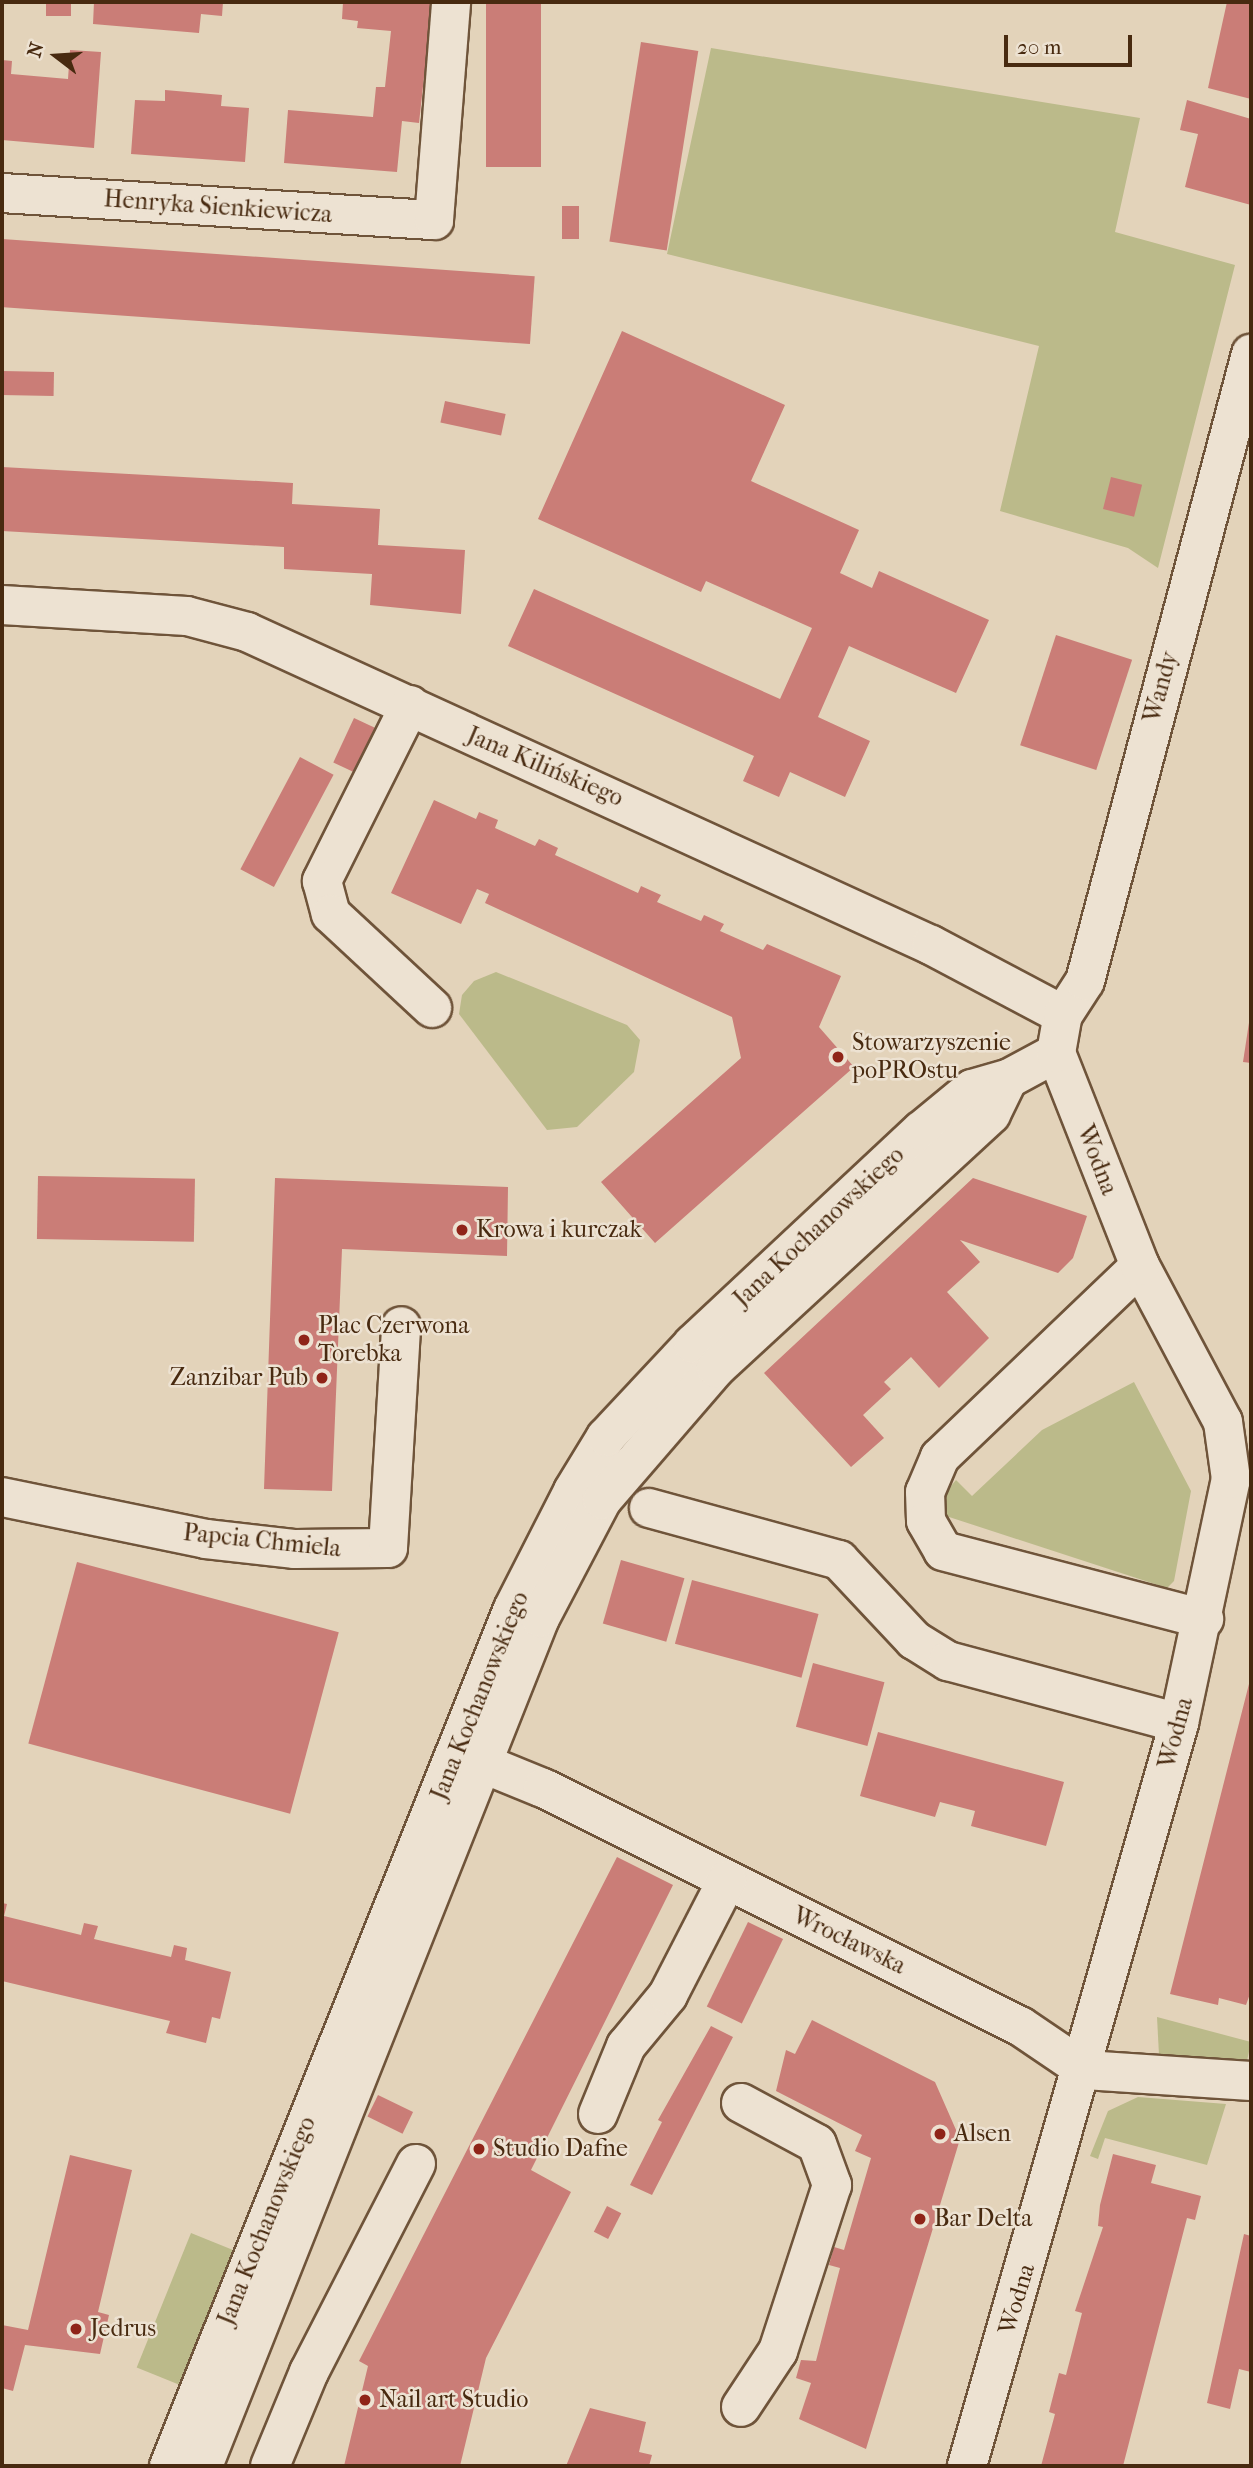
<!DOCTYPE html>
<meta charset="utf-8">
<style>
body{margin:0}
#map{position:relative;width:1253px;height:2468px;overflow:hidden;background:#e3d3ba;font-family:"IM FELL French Canon",serif}
div>[style]{position:absolute}
.green>*{inset:0;background:#bbba8a;transform-origin:0 0}
.building>*{inset:0;background:#ca7d77;transform-origin:0 0}
.roads{filter:drop-shadow(2px 0 #6f543a) drop-shadow(-2px 0 #6f543a) drop-shadow(0 2px #6f543a) drop-shadow(0 -2px #6f543a)}
.minor>*{height:38px;margin:-19px;padding:0 19px;transform-origin:19px;border-radius:19px;background:#ede2d2}
.dots>*{width:19px;height:19px;translate:-50% -50%;box-sizing:border-box;border:4px solid #ede2d2;border-radius:50%}
span{translate:-50% -50%;white-space:nowrap;text-align:center;line-height:1.15;-webkit-text-stroke:5px #ede2d2;paint-order:stroke}
.street-label{font-size:24px;color:#482a10}
.poi-label{font-size:24px;color:#482a10}
.left{translate:0 -50%;text-align:left}
.right{translate:-100% -50%;text-align:right}
.frame{position:absolute;inset:0;border:4px solid #482a10;pointer-events:none}
.north{position:absolute;left:21px;top:21px;width:70px;height:70px;-webkit-text-stroke:5px #ede2d2;paint-order:stroke;rotate:287deg;font-size:19px;font-weight:700;line-height:28px;text-align:center;color:#482a10}
.north::after{content:'';display:block;margin:auto;width:24px;height:32px;background:#482a10;clip-path:polygon(50% 0,100% 100%,50% 72%,0 100%)}
.scale{position:absolute;left:1004px;top:35px;width:128px;height:32px;box-sizing:border-box;border:4px solid #482a10;border-top:0;padding-left:9px;font-size:21px;line-height:24px;white-space:nowrap;color:#482a10;-webkit-text-stroke:5px #ede2d2;paint-order:stroke}
</style>
<div id="map">
<div class="green">
<div style="clip-path:polygon(711px 48px,1140px 118px,1115px 232px,1235px 265px,1158px 568px,1128px 548px,1000px 511px,1039px 346px,667px 254px)"></div>
<div style="clip-path:polygon(496px 972px,627px 1025px,640px 1040px,634px 1072px,577px 1127px,547px 1130px,459px 1014px,462px 995px,474px 981px)"></div>
<div style="clip-path:polygon(1134px 1382px,1191px 1491px,1174px 1581px,1167px 1588px,946px 1516px,940px 1499px,956px 1480px,972px 1496px,1042px 1430px)"></div>
<div style="clip-path:polygon(1157px 2017px,1251px 2042px,1247px 2061px,1159px 2055px)"></div>
<div style="clip-path:polygon(1138px 2097px,1226px 2104px,1207px 2165px,1105px 2138px,1098px 2159px,1090px 2156px,1108px 2111px)"></div>
<div style="left:191px;top:2233px;width:56px;height:145px;rotate:22deg"></div>
</div>
<div class="building">
<div style="left:46px;top:2px;width:25px;height:14px"></div>
<div style="clip-path:polygon(94px 2px,223px 2px,222px 16px,201px 14px,199px 33px,93px 24px)"></div>
<div style="clip-path:polygon(343px 2px,432px 4px,419px 123px,402px 121px,397px 172px,284px 163px,288px 110px,373px 117px,376px 87px,385px 87px,391px 31px,357px 28px,358px 21px,342px 19px)"></div>
<div style="left:486px;top:2px;width:55px;height:165px"></div>
<div style="clip-path:polygon(1227px 2px,1251px 2px,1251px 99px,1208px 88px)"></div>
<div style="left:641px;top:42px;width:58px;height:202px;rotate:9deg"></div>
<div style="clip-path:polygon(70px 50px,101px 52px,94px 148px,2px 140px,2px 60px,12px 61px,11px 74px,68px 79px)"></div>
<div style="clip-path:polygon(165px 90px,222px 95px,221px 106px,249px 108px,245px 162px,131px 154px,135px 100px,165px 101px)"></div>
<div style="clip-path:polygon(1187px 100px,1251px 119px,1251px 205px,1185px 187px,1198px 134px,1180px 130px)"></div>
<div style="left:562px;top:206px;width:17px;height:33px"></div>
<div style="left:2px;top:239px;width:534px;height:68px;rotate:4deg"></div>
<div style="clip-path:polygon(622px 331px,785px 405px,751px 481px,859px 530px,840px 573px,872px 588px,879px 571px,989px 620px,956px 693px,849px 646px,818px 717px,870px 741px,845px 797px,790px 772px,779px 797px,743px 781px,754px 756px,508px 646px,534px 589px,780px 699px,812px 628px,706px 581px,701px 592px,538px 519px)"></div>
<div style="left:2px;top:371px;width:52px;height:24px;rotate:1deg"></div>
<div style="left:445px;top:401px;width:62px;height:22px;rotate:12deg"></div>
<div style="clip-path:polygon(2px 467px,293px 483px,292px 504px,380px 509px,378px 545px,465px 550px,461px 614px,370px 605px,372px 574px,284px 569px,284px 547px,2px 531px)"></div>
<div style="left:1111px;top:477px;width:32px;height:33px;rotate:14deg"></div>
<div style="left:1056px;top:635px;width:80px;height:116px;rotate:18deg"></div>
<div style="left:354px;top:718px;width:23px;height:49px;rotate:25deg"></div>
<div style="left:300px;top:757px;width:38px;height:127px;rotate:28deg"></div>
<div style="clip-path:polygon(434px 800px,476px 819px,479px 812px,498px 820px,495px 828px,535px 846px,539px 839px,558px 848px,555px 855px,638px 893px,641px 886px,661px 895px,657px 902px,701px 921px,704px 915px,724px 924px,720px 931px,763px 950px,767px 944px,841px 976px,819px 1027px,854px 1067px,655px 1243px,601px 1182px,741px 1058px,732px 1017px,485px 903px,489px 894px,477px 889px,461px 924px,391px 893px)"></div>
<div style="clip-path:polygon(1250px 1016px,1251px 1016px,1251px 1063px,1243px 1062px)"></div>
<div style="left:38px;top:1176px;width:157px;height:63px;rotate:1deg"></div>
<div style="clip-path:polygon(275px 1178px,508px 1187px,507px 1256px,342px 1249px,332px 1491px,264px 1489px)"></div>
<div style="clip-path:polygon(973px 1178px,1087px 1216px,1073px 1258px,1058px 1273px,960px 1240px,980px 1262px,947px 1292px,989px 1338px,939px 1388px,911px 1357px,884px 1382px,891px 1389px,863px 1415px,884px 1438px,851px 1467px,764px 1373px)"></div>
<div style="left:621px;top:1560px;width:66px;height:66px;rotate:16deg"></div>
<div style="left:77px;top:1562px;width:271px;height:188px;rotate:15deg"></div>
<div style="left:692px;top:1580px;width:131px;height:66px;rotate:15deg"></div>
<div style="left:813px;top:1663px;width:74px;height:66px;rotate:15deg"></div>
<div style="clip-path:polygon(1250px 1680px,1251px 1991px,1246px 2005px,1219px 1998px,1218px 2005px,1170px 1994px)"></div>
<div style="clip-path:polygon(878px 1732px,1064px 1782px,1046px 1846px,971px 1826px,975px 1811px,940px 1802px,935px 1817px,860px 1796px)"></div>
<div style="clip-path:polygon(617px 1857px,673px 1885px,531px 2170px,571px 2192px,486px 2358px,460px 2466px,344px 2466px,368px 2366px,359px 2361px)"></div>
<div style="clip-path:polygon(2px 1903px,7px 1904px,4px 1916px,81px 1935px,84px 1923px,98px 1926px,94px 1939px,171px 1957px,174px 1945px,187px 1948px,185px 1960px,231px 1972px,220px 2019px,212px 2017px,206px 2043px,166px 2033px,170px 2021px,2px 1981px)"></div>
<div style="left:748px;top:1922px;width:39px;height:94px;rotate:26deg"></div>
<div style="clip-path:polygon(812px 2020px,935px 2082px,960px 2139px,866px 2449px,799px 2419px,811px 2383px,796px 2378px,801px 2360px,816px 2361px,840px 2268px,829px 2265px,834px 2247px,844px 2250px,871px 2158px,855px 2151px,862px 2135px,776px 2091px,786px 2050px,795px 2054px)"></div>
<div style="clip-path:polygon(711px 2026px,733px 2037px,652px 2195px,630px 2185px,662px 2122px,658px 2120px)"></div>
<div style="left:378px;top:2095px;width:39px;height:24px;rotate:26deg"></div>
<div style="clip-path:polygon(1113px 2154px,1156px 2165px,1151px 2183px,1201px 2196px,1195px 2220px,1187px 2218px,1123px 2466px,1041px 2466px,1055px 2414px,1049px 2412px,1059px 2373px,1066px 2375px,1082px 2313px,1075px 2311px,1103px 2227px,1098px 2226px,1100px 2205px)"></div>
<div style="clip-path:polygon(70px 2155px,132px 2170px,98px 2312px,109px 2315px,100px 2354px,25px 2345px,13px 2391px,2px 2388px,2px 2325px,28px 2330px)"></div>
<div style="left:607px;top:2206px;width:16px;height:29px;rotate:27deg"></div>
<div style="clip-path:polygon(1244px 2234px,1251px 2236px,1251px 2372px,1239px 2369px,1230px 2409px,1207px 2403px)"></div>
<div style="clip-path:polygon(590px 2408px,646px 2422px,639px 2452px,652px 2455px,649px 2466px,566px 2466px)"></div>
</div>
<div class="roads">
<div class="minor">
<div style="left:2px;top:193px;width:433px;rotate:3.6deg"></div>
<div style="left:434px;top:220px;width:219px;rotate:-85.5deg"></div>
<div style="left:2px;top:605px;width:185px;rotate:3.4deg"></div>
<div style="left:187px;top:616px;width:62px;rotate:14.9deg"></div>
<div style="left:247px;top:632px;width:752px;rotate:24.59deg"></div>
<div style="left:931px;top:945px;width:149px;rotate:27.9deg"></div>
<div style="left:410px;top:705px;width:197px;rotate:116.6deg"></div>
<div style="left:322px;top:881px;width:34px;rotate:75deg"></div>
<div style="left:331px;top:914px;width:138px;rotate:42.9deg"></div>
<div style="left:1140px;top:1266px;width:277px;rotate:136.3deg"></div>
<div style="left:940px;top:1457px;width:38px;rotate:113deg"></div>
<div style="left:925px;top:1492px;width:29px;rotate:88deg"></div>
<div style="left:926px;top:1521px;width:34px;rotate:60deg"></div>
<div style="left:943px;top:1551px;width:270px;rotate:14.6deg"></div>
<div style="left:2px;top:1497px;width:208px;rotate:11.6deg"></div>
<div style="left:206px;top:1539px;width:90px;rotate:6.4deg"></div>
<div style="left:295px;top:1549px;width:93px;rotate:-0.6deg"></div>
<div style="left:388px;top:1548px;width:222px;rotate:-86.6deg"></div>
<div style="left:649px;top:1508px;width:197px;rotate:15.3deg"></div>
<div style="left:839px;top:1560px;width:110px;rotate:46.8deg"></div>
<div style="left:914px;top:1640px;width:40px;rotate:32deg"></div>
<div style="left:948px;top:1661px;width:239px;rotate:15deg"></div>
<div style="left:462px;top:1755px;width:87px;rotate:22.2deg"></div>
<div style="left:543px;top:1788px;width:533px;rotate:26.52deg"></div>
<div style="left:1020px;top:2026px;width:78px;rotate:34.1deg"></div>
<div style="left:1085px;top:2070px;width:166px;rotate:3.8deg"></div>
<div style="left:741px;top:2103px;width:86px;rotate:28.3deg"></div>
<div style="left:817px;top:2144px;width:44px;rotate:69.9deg"></div>
<div style="left:832px;top:2185px;width:175px;rotate:108deg"></div>
<div style="left:778px;top:2351px;width:67px;rotate:123.5deg"></div>
<div style="left:598px;top:2114px;width:74px;rotate:-67.6deg"></div>
<div style="left:626px;top:2046px;width:66px;rotate:-50.5deg"></div>
<div style="left:668px;top:1995px;width:129px;rotate:-62.8deg"></div>
<div style="left:169px;top:2466px;width:923px;rotate:-68.13deg"></div>
<div style="left:513px;top:1609px;width:132px;rotate:-63deg"></div>
<div style="left:573px;top:1491px;width:63px;rotate:-58.6deg"></div>
<div style="left:606px;top:1437px;width:127px;rotate:-46.9deg"></div>
<div style="left:693px;top:1344px;width:312px;rotate:-43.1deg"></div>
<div style="left:921px;top:1131px;width:66px;rotate:-39.5deg"></div>
<div style="left:972px;top:1089px;width:37px;rotate:-16deg"></div>
<div style="left:203px;top:2466px;width:913px;rotate:-68.33deg"></div>
<div style="left:540px;top:1618px;width:133px;rotate:-62.3deg"></div>
<div style="left:602px;top:1500px;width:174px;rotate:-49.2deg"></div>
<div style="left:716px;top:1368px;width:374px;rotate:-42.7deg"></div>
<div style="left:991px;top:1114px;width:39px;rotate:-64deg"></div>
<div style="left:1008px;top:1079px;width:55px;rotate:-28.4deg"></div>
<div style="left:270px;top:2466px;width:102px;rotate:-67.5deg"></div>
<div style="left:309px;top:2372px;width:234px;rotate:-62.8deg"></div>
<div style="left:967px;top:2466px;width:773px;rotate:-74.07deg"></div>
<div style="left:1179px;top:1723px;width:249px;rotate:-78deg"></div>
<div style="left:1231px;top:1479px;width:58px;rotate:-98deg"></div>
<div style="left:1223px;top:1422px;width:177px;rotate:-118deg"></div>
<div style="left:1140px;top:1266px;width:229px;rotate:-111.5deg"></div>
<div style="left:1056px;top:1053px;width:39px;rotate:-80deg"></div>
<div style="left:1063px;top:1015px;width:40px;rotate:-57.1deg"></div>
<div style="left:1085px;top:981px;width:649px;rotate:-75.17deg"></div>
</div>
</div>
<div class="dots">
<div style="left:838px;top:1057px;background:#8f2418"></div>
<div style="left:462px;top:1230px;background:#8f2418"></div>
<div style="left:304px;top:1340px;background:#8f2418"></div>
<div style="left:322px;top:1378px;background:#8f2418"></div>
<div style="left:940px;top:2134px;background:#8f2418"></div>
<div style="left:479px;top:2149px;background:#8f2418"></div>
<div style="left:920px;top:2219px;background:#8f2418"></div>
<div style="left:76px;top:2329px;background:#8f2418"></div>
<div style="left:365px;top:2400px;background:#8f2418"></div>
</div>
<div class="street-label">
<span style="left:218px;top:207px;rotate:4deg">Henryka Sienkiewicza</span>
<span style="left:1161px;top:687px;rotate:-75deg">Wandy</span>
<span style="left:545px;top:767px;rotate:23deg">Jana Kilińskiego</span>
<span style="left:1097px;top:1160px;rotate:69deg">Wodna</span>
<span style="left:819px;top:1227px;rotate:-43deg">Jana Kochanowskiego</span>
<span style="left:262px;top:1541px;rotate:6deg">Papcia Chmiela</span>
<span style="left:480px;top:1696px;rotate:-68deg">Jana Kochanowskiego</span>
<span style="left:1176px;top:1733px;rotate:-75deg">Wodna</span>
<span style="left:849px;top:1941px;rotate:26deg">Wrocławska</span>
<span style="left:267px;top:2221px;rotate:-68deg">Jana Kochanowskiego</span>
<span style="left:1017px;top:2299px;rotate:-73deg">Wodna</span>
</div>
<div class="poi-label">
<span class="left" style="left:852px;top:1057px">Stowarzyszenie<br>poPROstu</span>
<span class="left" style="left:476px;top:1230px">Krowa i kurczak</span>
<span class="left" style="left:318px;top:1340px">Plac Czerwona<br>Torebka</span>
<span class="right" style="left:308px;top:1378px">Zanzibar Pub</span>
<span class="left" style="left:954px;top:2134px">Alsen</span>
<span class="left" style="left:493px;top:2149px">Studio Dafne</span>
<span class="left" style="left:934px;top:2219px">Bar Delta</span>
<span class="left" style="left:90px;top:2329px">Jedrus</span>
<span class="left" style="left:379px;top:2400px">Nail art Studio</span>
</div>
<div class="frame"></div>
<div class="north">N</div>
<div class="scale">20 m</div>
</div>
